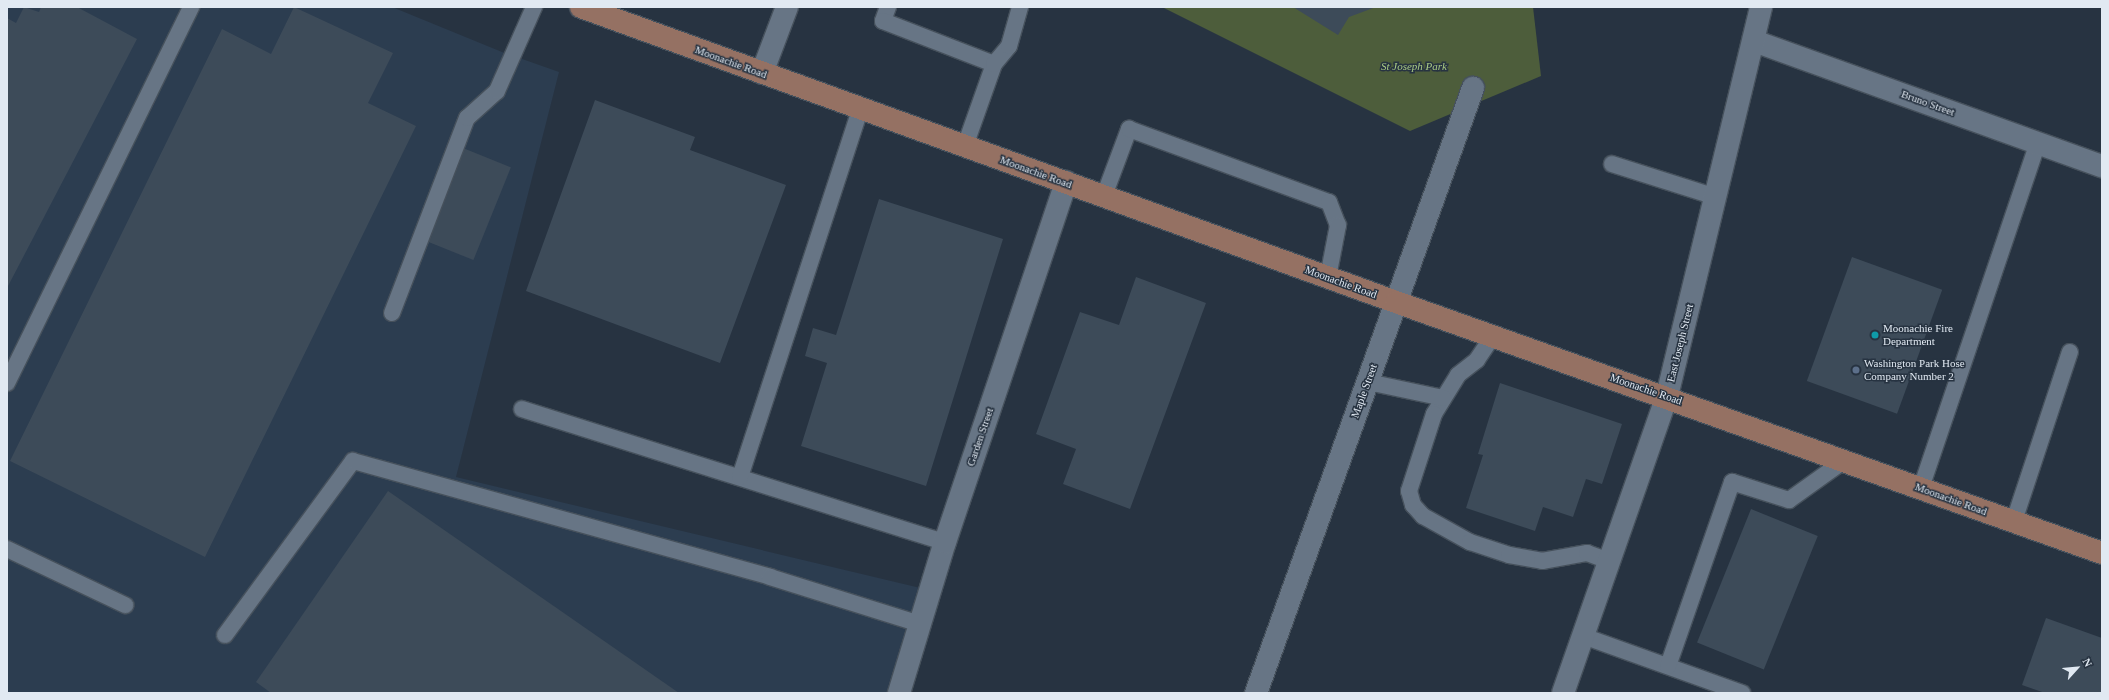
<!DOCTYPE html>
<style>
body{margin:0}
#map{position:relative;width:2109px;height:700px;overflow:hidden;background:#273341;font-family:Georgia,serif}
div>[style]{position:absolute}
.built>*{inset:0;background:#2c3d50}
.green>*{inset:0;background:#4d5d3b}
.building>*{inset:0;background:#3d4b59;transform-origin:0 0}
.roads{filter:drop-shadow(1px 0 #46515c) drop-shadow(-1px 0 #46515c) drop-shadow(0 1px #46515c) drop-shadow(0 -1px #46515c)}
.service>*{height:16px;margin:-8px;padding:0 8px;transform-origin:8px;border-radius:8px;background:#677585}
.minor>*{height:22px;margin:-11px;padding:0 11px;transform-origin:11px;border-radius:11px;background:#677585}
.primary>*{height:22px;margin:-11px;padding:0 11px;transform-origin:11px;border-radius:11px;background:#957163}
.dots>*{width:11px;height:11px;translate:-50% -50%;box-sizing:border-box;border:2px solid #273341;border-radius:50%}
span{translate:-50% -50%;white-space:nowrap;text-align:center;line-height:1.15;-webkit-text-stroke:3px #273341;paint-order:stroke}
.street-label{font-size:11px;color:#e1e9f2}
.park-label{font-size:11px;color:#aacb85;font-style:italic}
.poi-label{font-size:11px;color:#e1e9f2}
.left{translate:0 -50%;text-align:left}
.frame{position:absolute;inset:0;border:8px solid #e1e9f2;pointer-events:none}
.north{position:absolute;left:2057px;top:648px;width:40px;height:40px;-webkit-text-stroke:3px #273341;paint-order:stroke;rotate:63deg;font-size:11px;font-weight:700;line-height:16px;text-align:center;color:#e1e9f2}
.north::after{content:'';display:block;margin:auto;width:14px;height:18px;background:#e1e9f2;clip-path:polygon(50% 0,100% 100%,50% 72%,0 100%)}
</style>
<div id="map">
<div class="built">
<div style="clip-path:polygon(7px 7px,392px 7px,502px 52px,559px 72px,456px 477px,933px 591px,901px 693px,7px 693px)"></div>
</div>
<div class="green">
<div style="clip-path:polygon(1162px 7px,1533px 7px,1541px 76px,1410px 131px)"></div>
</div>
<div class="building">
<div style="clip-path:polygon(24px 7px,39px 12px,41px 7px,77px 7px,137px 39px,7px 288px,7px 18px,16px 23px)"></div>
<div style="clip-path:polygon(294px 7px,393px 53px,368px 103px,416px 126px,205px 557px,10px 461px,222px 29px,271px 54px)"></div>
<div style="clip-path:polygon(1293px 7px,1376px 7px,1349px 17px,1338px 35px)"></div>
<div style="clip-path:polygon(595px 100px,695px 137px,690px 150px,786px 185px,720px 363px,526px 291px)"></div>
<div style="left:458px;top:146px;width:57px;height:100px;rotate:22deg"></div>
<div style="clip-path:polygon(879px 199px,1003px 239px,926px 486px,801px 446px,827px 363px,805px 356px,813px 328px,836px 335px)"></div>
<div style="left:1852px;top:257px;width:96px;height:132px;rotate:20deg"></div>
<div style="clip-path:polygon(1136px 277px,1206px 303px,1130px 509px,1063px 484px,1076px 449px,1036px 434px,1080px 312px,1119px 325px)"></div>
<div style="clip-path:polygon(1500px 383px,1622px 424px,1602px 484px,1586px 479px,1573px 517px,1543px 507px,1535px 531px,1466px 508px,1483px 455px,1478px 454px)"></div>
<div style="clip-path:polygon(388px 491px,679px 693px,271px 693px,256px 682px)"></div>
<div style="left:1751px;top:509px;width:72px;height:144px;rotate:22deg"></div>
<div style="clip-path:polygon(2046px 618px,2102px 638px,2102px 693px,2045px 693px,2022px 685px)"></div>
</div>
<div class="roads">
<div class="service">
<div style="left:888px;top:7px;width:15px;rotate:110deg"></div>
<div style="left:883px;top:21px;width:119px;rotate:21.2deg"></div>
<div style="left:965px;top:146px;width:87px;rotate:-70.5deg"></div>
<div style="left:994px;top:64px;width:23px;rotate:-50deg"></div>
<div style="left:1009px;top:46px;width:41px;rotate:-74.2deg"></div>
<div style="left:1612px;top:164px;width:109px;rotate:17.6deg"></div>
<div style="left:1104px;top:196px;width:72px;rotate:-69.5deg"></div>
<div style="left:1129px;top:129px;width:213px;rotate:20.1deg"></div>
<div style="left:1329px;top:202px;width:25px;rotate:69deg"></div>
<div style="left:1338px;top:225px;width:53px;rotate:100.9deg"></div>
<div style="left:392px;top:313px;width:209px;rotate:-69deg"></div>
<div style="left:467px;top:118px;width:40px;rotate:-42deg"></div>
<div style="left:497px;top:91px;width:92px;rotate:-66.2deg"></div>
<div style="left:1493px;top:336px;width:29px;rotate:124deg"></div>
<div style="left:1477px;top:360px;width:24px;rotate:142deg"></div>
<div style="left:1458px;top:375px;width:46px;rotate:121.6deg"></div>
<div style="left:1434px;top:414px;width:81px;rotate:108deg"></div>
<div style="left:1409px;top:491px;width:15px;rotate:74deg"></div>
<div style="left:1413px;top:505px;width:15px;rotate:48deg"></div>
<div style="left:1423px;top:516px;width:54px;rotate:29deg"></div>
<div style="left:1470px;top:542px;width:41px;rotate:18.4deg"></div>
<div style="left:1509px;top:555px;width:34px;rotate:10deg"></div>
<div style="left:1542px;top:561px;width:46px;rotate:-10.1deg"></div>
<div style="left:1587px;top:553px;width:23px;rotate:20deg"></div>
<div style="left:1368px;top:382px;width:77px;rotate:12deg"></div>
<div style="left:7px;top:383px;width:419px;rotate:-63.9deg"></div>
<div style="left:522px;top:409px;width:443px;rotate:17.5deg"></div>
<div style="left:740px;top:477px;width:387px;rotate:-71.9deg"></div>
<div style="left:1921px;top:488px;width:364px;rotate:-71.3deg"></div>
<div style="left:2014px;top:521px;width:178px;rotate:-71.7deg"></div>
<div style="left:7px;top:549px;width:131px;rotate:25.4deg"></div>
<div style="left:225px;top:635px;width:216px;rotate:-53.7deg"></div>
<div style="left:353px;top:461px;width:433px;rotate:15.5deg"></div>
<div style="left:770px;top:577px;width:157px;rotate:17.4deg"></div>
<div style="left:1583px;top:636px;width:169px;rotate:19.7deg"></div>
<div style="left:1668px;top:666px;width:195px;rotate:-70.8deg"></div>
<div style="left:1732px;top:482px;width:60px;rotate:17.5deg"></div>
<div style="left:1789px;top:500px;width:69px;rotate:-35.5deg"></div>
</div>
<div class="minor">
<div style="left:1754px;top:41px;width:370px;rotate:19.8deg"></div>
<div style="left:762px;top:73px;width:71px;rotate:-69.3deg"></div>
<div style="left:899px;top:693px;width:158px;rotate:-73.1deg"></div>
<div style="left:945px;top:542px;width:380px;rotate:-71.4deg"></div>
<div style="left:1256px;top:693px;width:643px;rotate:-70.27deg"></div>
<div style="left:1563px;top:693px;width:315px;rotate:-70.7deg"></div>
<div style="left:1667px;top:396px;width:400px;rotate:-76.4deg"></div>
</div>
<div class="primary">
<div style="left:581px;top:7px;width:867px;rotate:19.9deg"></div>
<div style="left:1396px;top:302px;width:749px;rotate:19.57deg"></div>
</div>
</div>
<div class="dots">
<div style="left:1875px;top:335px;background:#0f9aa8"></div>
<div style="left:1856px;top:370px;background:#5c6f8a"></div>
</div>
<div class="street-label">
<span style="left:731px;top:62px;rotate:20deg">Moonachie Road</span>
<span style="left:1928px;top:103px;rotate:20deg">Bruno Street</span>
<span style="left:1036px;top:172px;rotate:20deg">Moonachie Road</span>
<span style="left:1341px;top:282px;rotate:20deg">Moonachie Road</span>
<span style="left:1680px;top:343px;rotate:-76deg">East Joseph Street</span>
<span style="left:1646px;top:389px;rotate:19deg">Moonachie Road</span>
<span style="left:1364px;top:391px;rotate:-70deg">Maple Street</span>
<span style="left:980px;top:437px;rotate:-71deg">Garden Street</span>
<span style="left:1951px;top:499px;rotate:20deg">Moonachie Road</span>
</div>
<div class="park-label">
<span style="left:1414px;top:66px">St Joseph Park</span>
</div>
<div class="poi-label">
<span class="left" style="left:1883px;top:335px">Moonachie Fire<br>Department</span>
<span class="left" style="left:1864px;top:370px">Washington Park Hose<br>Company Number 2</span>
</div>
<div class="frame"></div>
<div class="north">N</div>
</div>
